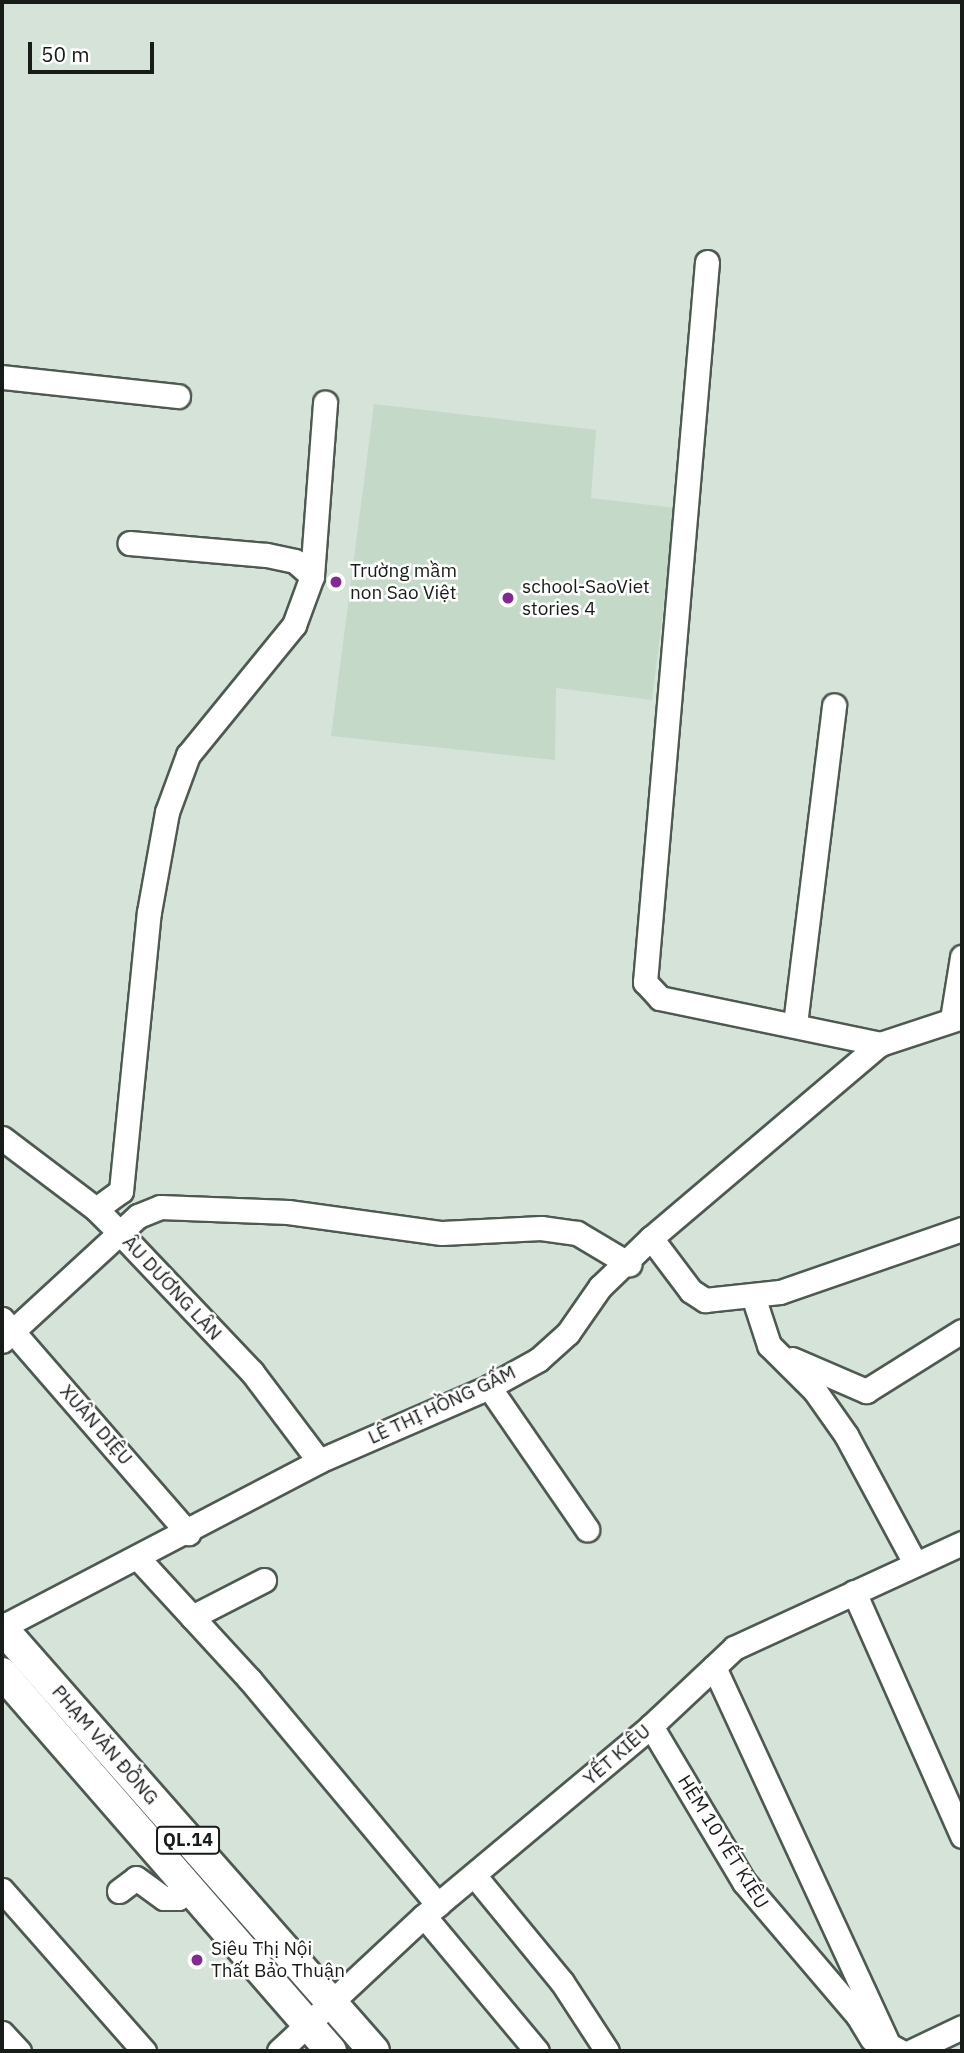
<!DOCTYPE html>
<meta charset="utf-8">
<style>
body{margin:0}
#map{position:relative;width:964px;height:2053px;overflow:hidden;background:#d5e3d8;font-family:"IBM Plex Sans",sans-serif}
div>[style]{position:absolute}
.built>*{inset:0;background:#c5d9c9}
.roads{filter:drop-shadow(2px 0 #4e5a51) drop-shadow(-2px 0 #4e5a51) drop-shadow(0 2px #4e5a51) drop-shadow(0 -2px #4e5a51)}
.minor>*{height:23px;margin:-11.5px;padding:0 11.5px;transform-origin:11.5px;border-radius:11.5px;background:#fff}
.major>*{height:30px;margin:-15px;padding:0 15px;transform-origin:15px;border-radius:15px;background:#fff}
.dots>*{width:19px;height:19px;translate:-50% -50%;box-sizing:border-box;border:4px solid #fff;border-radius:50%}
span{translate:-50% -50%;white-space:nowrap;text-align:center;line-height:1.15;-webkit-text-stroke:5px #fff;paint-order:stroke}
.shield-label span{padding:2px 5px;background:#fff;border:2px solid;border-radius:5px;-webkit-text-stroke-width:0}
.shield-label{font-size:18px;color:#171c18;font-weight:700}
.poi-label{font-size:19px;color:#171c18}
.left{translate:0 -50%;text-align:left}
.street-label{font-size:19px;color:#171c18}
.frame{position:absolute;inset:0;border:4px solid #171c18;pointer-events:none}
.scale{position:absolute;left:28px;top:42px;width:126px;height:32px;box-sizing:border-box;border:4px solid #171c18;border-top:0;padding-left:9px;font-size:21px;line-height:24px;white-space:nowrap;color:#171c18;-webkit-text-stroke:5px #fff;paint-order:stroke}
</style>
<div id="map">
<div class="built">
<div style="clip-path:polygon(374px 404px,596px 430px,591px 498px,676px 508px,652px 700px,556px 688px,555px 760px,331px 736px)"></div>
</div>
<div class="roads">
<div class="minor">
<div style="left:707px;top:262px;width:723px;rotate:94.92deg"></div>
<div style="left:645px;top:982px;width:22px;rotate:47deg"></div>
<div style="left:660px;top:998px;width:225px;rotate:11.8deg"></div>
<div style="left:2px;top:377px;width:177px;rotate:6.2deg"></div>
<div style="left:312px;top:576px;width:174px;rotate:-85.7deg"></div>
<div style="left:952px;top:1019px;width:63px;rotate:-80.8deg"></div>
<div style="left:795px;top:1024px;width:321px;rotate:-83deg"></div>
<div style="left:2px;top:1138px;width:118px;rotate:37.1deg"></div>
<div style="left:96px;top:1209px;width:34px;rotate:45deg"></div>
<div style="left:120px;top:1233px;width:192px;rotate:46.5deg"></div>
<div style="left:252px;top:1372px;width:111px;rotate:53deg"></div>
<div style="left:96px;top:1209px;width:31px;rotate:-36deg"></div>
<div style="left:121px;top:1191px;width:280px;rotate:-84.3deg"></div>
<div style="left:149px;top:912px;width:102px;rotate:-79.8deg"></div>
<div style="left:167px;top:812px;width:61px;rotate:-69.8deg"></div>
<div style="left:188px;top:755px;width:168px;rotate:-50.8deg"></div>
<div style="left:294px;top:625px;width:52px;rotate:-69.8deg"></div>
<div style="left:312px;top:576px;width:23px;rotate:-139deg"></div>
<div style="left:295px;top:561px;width:30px;rotate:-168deg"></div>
<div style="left:266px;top:555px;width:137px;rotate:-175deg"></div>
<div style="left:651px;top:1238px;width:66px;rotate:53deg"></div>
<div style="left:691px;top:1291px;width:17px;rotate:33deg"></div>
<div style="left:705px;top:1300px;width:75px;rotate:-6.1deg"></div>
<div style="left:780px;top:1292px;width:193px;rotate:-19.1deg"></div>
<div style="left:753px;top:1296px;width:52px;rotate:71.9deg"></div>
<div style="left:769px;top:1345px;width:65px;rotate:45deg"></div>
<div style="left:815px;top:1391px;width:54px;rotate:54.8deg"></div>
<div style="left:846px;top:1435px;width:145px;rotate:61.7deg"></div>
<div style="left:2px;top:1319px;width:284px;rotate:49deg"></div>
<div style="left:2px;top:1341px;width:185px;rotate:-42.6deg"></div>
<div style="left:138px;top:1216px;width:24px;rotate:-22deg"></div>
<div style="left:160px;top:1207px;width:128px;rotate:2.2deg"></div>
<div style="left:288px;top:1212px;width:155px;rotate:7.8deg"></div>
<div style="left:442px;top:1233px;width:99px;rotate:-2.9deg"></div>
<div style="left:541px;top:1228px;width:36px;rotate:8deg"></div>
<div style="left:577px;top:1233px;width:61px;rotate:30.8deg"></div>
<div style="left:792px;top:1359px;width:81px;rotate:23.4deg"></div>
<div style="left:866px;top:1391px;width:113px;rotate:-32deg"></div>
<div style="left:489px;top:1387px;width:173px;rotate:55.4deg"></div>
<div style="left:137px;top:1557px;width:167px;rotate:47.4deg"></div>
<div style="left:250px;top:1680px;width:293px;rotate:50.1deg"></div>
<div style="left:854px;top:1592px;width:267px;rotate:66.1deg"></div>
<div style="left:192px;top:1617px;width:81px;rotate:-27.2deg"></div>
<div style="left:2px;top:1627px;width:358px;rotate:-27.6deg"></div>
<div style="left:319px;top:1461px;width:185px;rotate:-23.5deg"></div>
<div style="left:489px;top:1387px;width:56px;rotate:-28.9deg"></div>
<div style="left:538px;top:1360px;width:40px;rotate:-42deg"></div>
<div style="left:568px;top:1333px;width:56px;rotate:-55.2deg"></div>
<div style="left:600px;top:1287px;width:71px;rotate:-43.9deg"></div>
<div style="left:651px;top:1238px;width:300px;rotate:-40.3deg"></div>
<div style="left:880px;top:1044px;width:86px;rotate:-18.2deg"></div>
<div style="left:714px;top:1667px;width:417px;rotate:65.2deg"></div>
<div style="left:889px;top:2045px;width:13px;rotate:29deg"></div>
<div style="left:651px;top:1726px;width:182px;rotate:59.2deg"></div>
<div style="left:744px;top:1882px;width:176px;rotate:49.6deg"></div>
<div style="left:858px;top:2016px;width:27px;rotate:59deg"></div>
<div style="left:474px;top:1875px;width:139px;rotate:50.6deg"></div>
<div style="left:562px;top:1982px;width:82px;rotate:56.9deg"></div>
<div style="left:2px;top:1890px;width:215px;rotate:48.6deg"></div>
<div style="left:119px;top:1891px;width:21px;rotate:-37deg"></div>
<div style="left:136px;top:1878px;width:34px;rotate:36deg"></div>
<div style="left:164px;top:1898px;width:14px"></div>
<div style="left:178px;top:1898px;width:14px;rotate:-56deg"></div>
<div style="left:424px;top:1916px;width:176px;rotate:50.1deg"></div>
<div style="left:2px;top:2033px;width:25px;rotate:47deg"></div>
<div style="left:279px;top:2051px;width:198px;rotate:-43deg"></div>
<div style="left:424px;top:1916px;width:296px;rotate:-39.9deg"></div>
<div style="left:651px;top:1726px;width:114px;rotate:-43.2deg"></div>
<div style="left:734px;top:1648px;width:251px;rotate:-24.7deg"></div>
<div style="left:912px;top:2051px;width:55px;rotate:-25.6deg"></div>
</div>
<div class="major">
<div style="left:2px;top:1628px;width:563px;rotate:48.67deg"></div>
<div style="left:2px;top:1673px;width:501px;rotate:48.96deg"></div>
</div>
</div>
<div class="dots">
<div style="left:336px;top:582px;background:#832996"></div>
<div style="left:508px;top:598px;background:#832996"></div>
<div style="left:197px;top:1960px;background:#832996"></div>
</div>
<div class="shield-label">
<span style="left:188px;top:1840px">QL.14</span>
</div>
<div class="poi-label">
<span class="left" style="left:350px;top:582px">Trường mầm<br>non Sao Việt</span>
<span class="left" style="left:522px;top:598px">school-SaoViet<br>stories 4</span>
<span class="left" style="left:211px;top:1960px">Siêu Thị Nội<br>Thất Bảo Thuận</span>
</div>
<div class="street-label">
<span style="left:172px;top:1288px;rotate:47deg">ÂU DƯƠNG LÂN</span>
<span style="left:442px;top:1405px;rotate:-25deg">LÊ THỊ HỒNG GẤM</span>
<span style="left:96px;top:1425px;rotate:49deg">XUÂN DIỆU</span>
<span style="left:105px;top:1745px;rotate:49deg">PHẠM VĂN ĐỒNG</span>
<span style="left:617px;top:1755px;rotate:-41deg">YẾT KIÊU</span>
<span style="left:723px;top:1842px;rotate:58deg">HẺM 10 YẾT KIÊU</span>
</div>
<div class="frame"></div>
<div class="scale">50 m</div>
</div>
